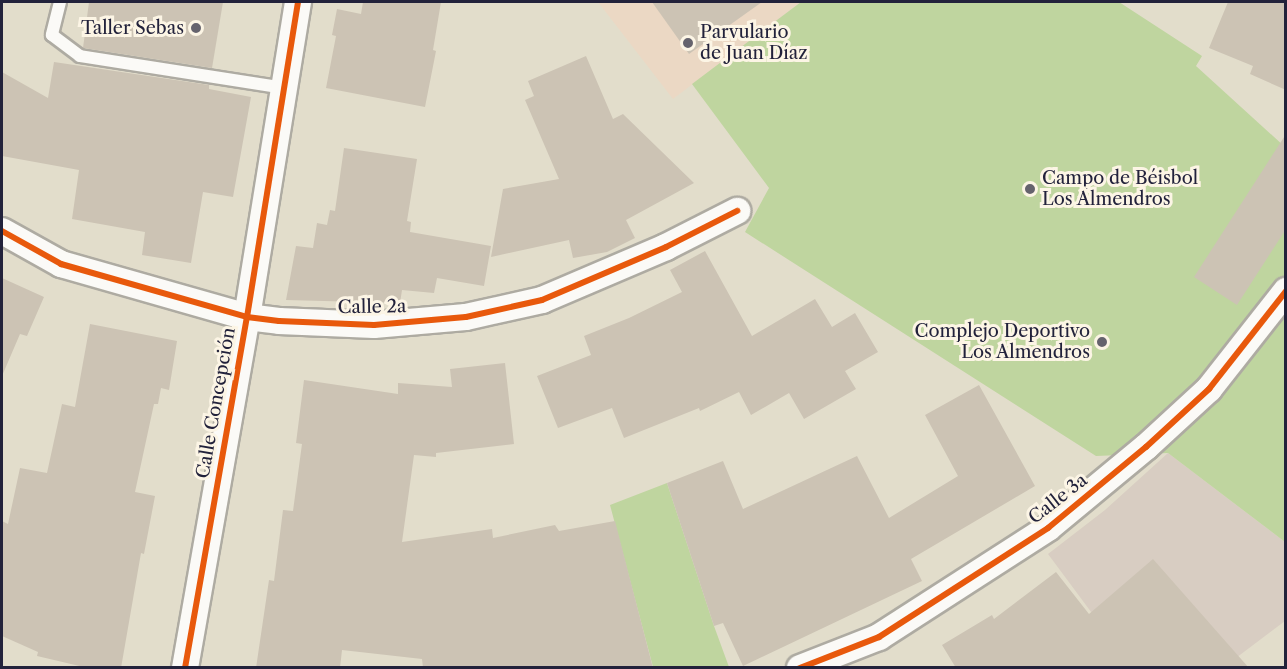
<!DOCTYPE html>
<meta charset="utf-8">
<style>
body{margin:0}
#map{position:relative;width:1287px;height:669px;overflow:hidden;background:#e2ddcb;font-family:"Libre Caslon Text",serif}
div>[style]{position:absolute}
.built>*{inset:0;background:#ebd8c4}
.industrial>*{inset:0;background:#d8cdc2}
.green>*{inset:0;background:#bfd59f}
.building>*{inset:0;background:#ccc3b4}
.roads{filter:drop-shadow(2px 0 #aeaba2) drop-shadow(-2px 0 #aeaba2) drop-shadow(0 2px #aeaba2) drop-shadow(0 -2px #aeaba2)}
.service>*{height:12px;margin:-6px;padding:0 6px;transform-origin:6px;border-radius:6px;background:#fbfaf7}
.minor>*{height:26px;margin:-13px;padding:0 13px;transform-origin:13px;border-radius:13px;background:#fbfaf7}
.cycleway>*{height:6px;margin:-3px;padding:0 3px;transform-origin:3px;border-radius:3px;background:#e8590c}
.dots>*{width:16px;height:16px;translate:-50% -50%;box-sizing:border-box;border:3px solid #fcf5e5;border-radius:50%}
span{translate:-50% -50%;white-space:nowrap;text-align:center;line-height:1.15;-webkit-text-stroke:6px #fcf5e5;paint-order:stroke}
.poi-label{font-size:18px;color:#22223b}
.right{translate:-100% -50%;text-align:right}
.left{translate:0 -50%;text-align:left}
.street-label{font-size:18px;color:#22223b}
.frame{position:absolute;inset:0;border:3px solid #22223b;pointer-events:none}
</style>
<div id="map">
<div class="built">
<div style="clip-path:polygon(598px 2px,801px 2px,673px 99px)"></div>
</div>
<div class="industrial">
<div style="clip-path:polygon(1168px 453px,1285px 542px,1285px 621px,1224px 667px,1132px 667px,1048px 554px,1105px 510px)"></div>
</div>
<div class="green">
<div style="clip-path:polygon(801px 2px,1119px 2px,1202px 56px,1196px 66px,1285px 147px,1285px 542px,1168px 453px,1096px 456px,745px 232px,769px 188px,692px 84px)"></div>
<div style="clip-path:polygon(667px 483px,714px 626px,729px 667px,653px 667px,610px 505px)"></div>
</div>
<div class="building">
<div style="clip-path:polygon(89px 2px,223px 2px,212px 68px,83px 48px)"></div>
<div style="clip-path:polygon(363px 2px,441px 2px,433px 50px,436px 51px,425px 107px,326px 88px,336px 36px,332px 35px,337px 9px,361px 14px)"></div>
<div style="clip-path:polygon(652px 2px,762px 2px,689px 54px)"></div>
<div style="clip-path:polygon(1228px 2px,1286px 2px,1286px 90px,1250px 74px,1253px 66px,1209px 48px)"></div>
<div style="clip-path:polygon(586px 56px,613px 119px,623px 114px,694px 183px,626px 220px,635px 238px,607px 252px,573px 258px,569px 240px,491px 257px,503px 189px,559px 179px,525px 100px,534px 96px,528px 81px)"></div>
<div style="clip-path:polygon(54px 62px,209px 85px,209px 89px,251px 97px,233px 197px,203px 192px,191px 263px,142px 255px,145px 232px,72px 219px,79px 170px,2px 156px,2px 72px,48px 98px)"></div>
<div style="clip-path:polygon(1286px 134px,1286px 229px,1237px 305px,1194px 277px)"></div>
<div style="clip-path:polygon(344px 148px,417px 159px,407px 221px,411px 222px,410px 232px,491px 246px,484px 286px,437px 278px,434px 293px,402px 290px,400px 303px,286px 300px,296px 246px,313px 248px,317px 223px,327px 225px,330px 210px,335px 211px)"></div>
<div style="clip-path:polygon(705px 251px,752px 336px,815px 299px,832px 327px,855px 313px,878px 352px,845px 371px,856px 389px,804px 419px,789px 393px,751px 415px,739px 392px,700px 411px,699px 408px,624px 438px,612px 408px,558px 428px,537px 376px,591px 355px,584px 336px,629px 318px,682px 292px,670px 270px)"></div>
<div style="clip-path:polygon(2px 278px,44px 297px,27px 336px,20px 334px,2px 376px)"></div>
<div style="clip-path:polygon(90px 324px,177px 341px,169px 390px,161px 388px,158px 404px,154px 404px,135px 492px,155px 496px,144px 554px,141px 553px,121px 668px,88px 668px,37px 656px,38px 652px,2px 636px,2px 521px,8px 524px,20px 468px,47px 473px,62px 404px,75px 407px)"></div>
<div style="clip-path:polygon(505px 363px,514px 444px,436px 453px,436px 457px,414px 455px,402px 542px,492px 529px,493px 538px,555px 525px,559px 531px,615px 521px,653px 668px,423px 668px,422px 659px,342px 650px,340px 668px,256px 668px,269px 580px,274px 581px,283px 510px,293px 511px,302px 444px,296px 443px,304px 380px,398px 394px,398px 383px,452px 387px,450px 369px)"></div>
<div style="clip-path:polygon(979px 385px,1035px 486px,911px 559px,922px 581px,743px 666px,723px 623px,714px 626px,667px 483px,723px 461px,743px 509px,857px 456px,889px 518px,958px 476px,925px 415px)"></div>
<div style="clip-path:polygon(1153px 559px,1249px 668px,956px 668px,942px 645px,992px 615px,994px 619px,1056px 572px,1089px 614px)"></div>
</div>
<div class="roads">
<div class="service">
<div style="left:60px;top:2px;width:34px;rotate:104deg"></div>
<div style="left:52px;top:35px;width:35px;rotate:37deg"></div>
<div style="left:80px;top:56px;width:206px;rotate:8.9deg"></div>
</div>
<div class="minor">
<div style="left:2px;top:231px;width:68px;rotate:29.2deg"></div>
<div style="left:61px;top:264px;width:193px;rotate:15.9deg"></div>
<div style="left:247px;top:317px;width:32px;rotate:7deg"></div>
<div style="left:279px;top:321px;width:95px;rotate:2.4deg"></div>
<div style="left:374px;top:325px;width:92px;rotate:-5deg"></div>
<div style="left:466px;top:317px;width:78px;rotate:-12.6deg"></div>
<div style="left:542px;top:300px;width:135px;rotate:-23.1deg"></div>
<div style="left:666px;top:247px;width:80px;rotate:-26.9deg"></div>
<div style="left:185px;top:668px;width:356px;rotate:-80deg"></div>
<div style="left:247px;top:317px;width:319px;rotate:-80.8deg"></div>
<div style="left:800px;top:668px;width:85px;rotate:-21.4deg"></div>
<div style="left:879px;top:637px;width:201px;rotate:-32.8deg"></div>
<div style="left:1048px;top:528px;width:127px;rotate:-39.6deg"></div>
<div style="left:1146px;top:447px;width:86px;rotate:-42.6deg"></div>
<div style="left:1209px;top:389px;width:125px;rotate:-51.8deg"></div>
</div>
</div>
<div class="cycleway">
<div style="left:2px;top:231px;width:68px;rotate:29.2deg"></div>
<div style="left:61px;top:264px;width:193px;rotate:15.9deg"></div>
<div style="left:247px;top:317px;width:32px;rotate:7deg"></div>
<div style="left:279px;top:321px;width:95px;rotate:2.4deg"></div>
<div style="left:374px;top:325px;width:92px;rotate:-5deg"></div>
<div style="left:466px;top:317px;width:78px;rotate:-12.6deg"></div>
<div style="left:542px;top:300px;width:135px;rotate:-23.1deg"></div>
<div style="left:666px;top:247px;width:80px;rotate:-26.9deg"></div>
<div style="left:185px;top:668px;width:356px;rotate:-80deg"></div>
<div style="left:247px;top:317px;width:319px;rotate:-80.8deg"></div>
<div style="left:800px;top:668px;width:85px;rotate:-21.4deg"></div>
<div style="left:879px;top:637px;width:201px;rotate:-32.8deg"></div>
<div style="left:1048px;top:528px;width:127px;rotate:-39.6deg"></div>
<div style="left:1146px;top:447px;width:86px;rotate:-42.6deg"></div>
<div style="left:1209px;top:389px;width:125px;rotate:-51.8deg"></div>
</div>
<div class="dots">
<div style="left:196px;top:28px;background:#65636d"></div>
<div style="left:688px;top:43px;background:#65636d"></div>
<div style="left:1030px;top:189px;background:#65636d"></div>
<div style="left:1102px;top:342px;background:#65636d"></div>
</div>
<div class="poi-label">
<span class="right" style="left:184px;top:28px">Taller Sebas</span>
<span class="left" style="left:700px;top:43px">Parvulario<br>de Juan Díaz</span>
<span class="left" style="left:1042px;top:189px">Campo de Béisbol<br>Los Almendros</span>
<span class="right" style="left:1090px;top:342px">Complejo Deportivo<br>Los Almendros</span>
</div>
<div class="street-label">
<span style="left:372px;top:307px;rotate:-1deg">Calle 2a</span>
<span style="left:216px;top:403px;rotate:-80deg">Calle Concepción</span>
<span style="left:1058px;top:499px;rotate:-38deg">Calle 3a</span>
</div>
<div class="frame"></div>
</div>
